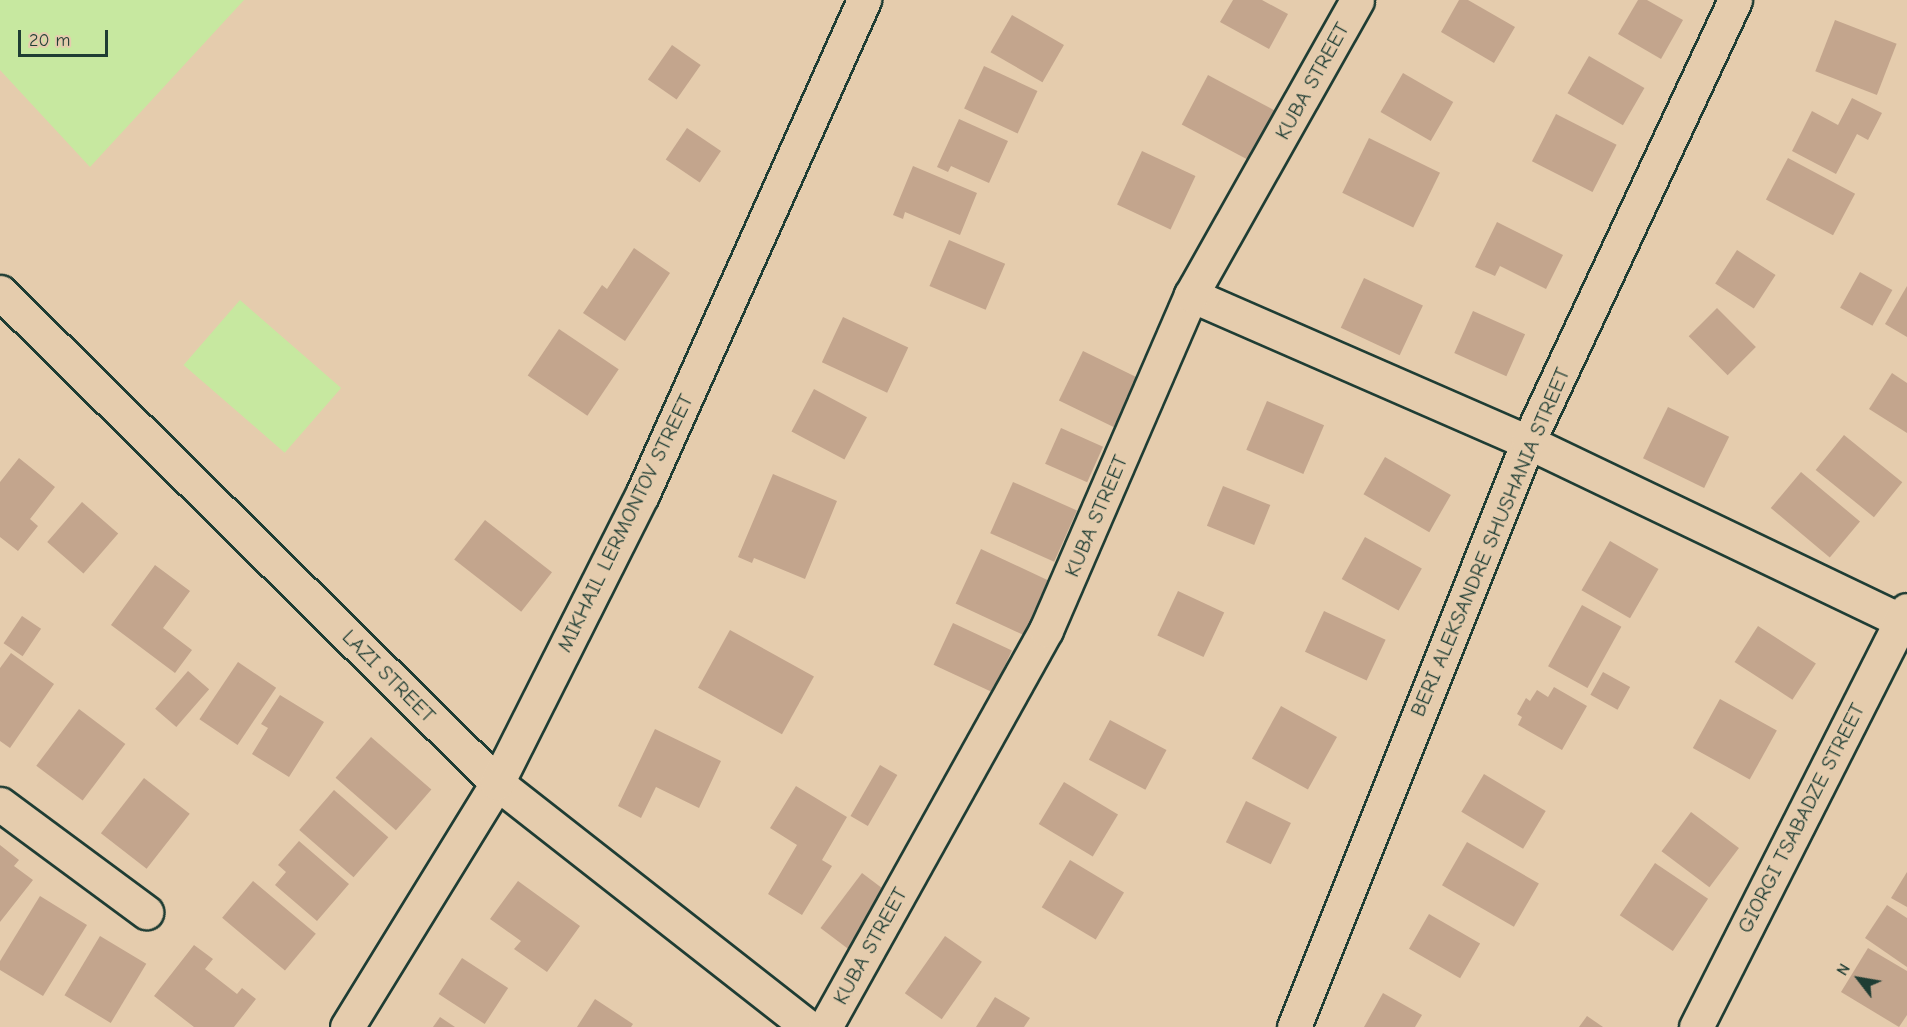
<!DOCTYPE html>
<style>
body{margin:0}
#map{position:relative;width:1907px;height:1027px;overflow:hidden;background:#e5ccad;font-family:"Comic Neue",sans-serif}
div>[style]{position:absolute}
.green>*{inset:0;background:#c7e8a0;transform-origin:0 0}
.building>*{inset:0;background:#c3a58d;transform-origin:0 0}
.roads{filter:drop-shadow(2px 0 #1f3d34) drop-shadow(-2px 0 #1f3d34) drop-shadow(0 2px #1f3d34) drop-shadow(0 -2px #1f3d34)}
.minor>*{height:33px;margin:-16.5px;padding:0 16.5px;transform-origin:16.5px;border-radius:16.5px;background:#e5ccad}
span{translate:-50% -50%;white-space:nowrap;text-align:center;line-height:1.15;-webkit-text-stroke:4.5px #e5ccad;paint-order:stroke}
.street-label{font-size:21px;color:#1f3d34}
.north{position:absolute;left:1829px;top:949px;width:60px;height:60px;-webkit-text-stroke:4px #e5ccad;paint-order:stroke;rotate:301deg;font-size:16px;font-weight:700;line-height:24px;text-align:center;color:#1f3d34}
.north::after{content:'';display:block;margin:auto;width:21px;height:27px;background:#1f3d34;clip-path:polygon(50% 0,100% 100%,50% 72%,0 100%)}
.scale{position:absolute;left:18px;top:30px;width:90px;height:27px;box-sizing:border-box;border:3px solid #1f3d34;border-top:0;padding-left:8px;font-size:18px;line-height:21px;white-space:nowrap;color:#1f3d34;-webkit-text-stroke:4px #e5ccad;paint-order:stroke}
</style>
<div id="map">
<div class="green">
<div style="clip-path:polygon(0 0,244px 0,90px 167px,0 70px)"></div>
<div style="left:240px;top:300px;width:134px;height:86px;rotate:41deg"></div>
</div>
<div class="building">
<div style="clip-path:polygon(1233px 0,1262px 0,1288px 14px,1269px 49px,1220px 22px)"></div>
<div style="clip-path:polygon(1459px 0,1468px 0,1515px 27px,1494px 63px,1441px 32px)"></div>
<div style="clip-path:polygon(1638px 0,1647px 0,1683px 20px,1661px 59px,1618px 34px)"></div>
<div style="left:1012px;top:15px;width:60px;height:43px;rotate:30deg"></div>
<div style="left:1835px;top:20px;width:66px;height:55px;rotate:21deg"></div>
<div style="left:672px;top:45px;width:35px;height:42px;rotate:35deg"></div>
<div style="left:1589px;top:56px;width:64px;height:43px;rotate:30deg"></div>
<div style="left:984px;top:66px;width:59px;height:47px;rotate:25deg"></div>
<div style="left:1403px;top:73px;width:58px;height:45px;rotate:30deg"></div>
<div style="left:1208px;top:75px;width:84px;height:56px;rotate:28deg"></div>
<div style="clip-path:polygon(1852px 98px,1882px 113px,1868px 140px,1857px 134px,1836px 174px,1792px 151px,1812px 111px,1838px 125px)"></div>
<div style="left:1556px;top:114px;width:68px;height:53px;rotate:27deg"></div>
<div style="clip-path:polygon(959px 119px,1008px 141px,989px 183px,951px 166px,948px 172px,937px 167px)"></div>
<div style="left:687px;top:128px;width:41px;height:38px;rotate:34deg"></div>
<div style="left:1369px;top:138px;width:79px;height:61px;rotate:26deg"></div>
<div style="left:1142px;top:151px;width:59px;height:59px;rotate:25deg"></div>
<div style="left:1788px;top:158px;width:76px;height:47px;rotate:28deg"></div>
<div style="clip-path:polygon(913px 166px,977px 193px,960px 235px,905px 212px,903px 219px,893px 215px)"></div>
<div style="clip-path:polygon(1497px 222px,1563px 255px,1546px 289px,1500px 266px,1495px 276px,1475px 267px)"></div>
<div style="left:949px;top:240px;width:61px;height:50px;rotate:23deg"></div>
<div style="clip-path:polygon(634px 248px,670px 273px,625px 341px,583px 313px,602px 285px,607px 289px)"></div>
<div style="left:1737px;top:250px;width:46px;height:40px;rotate:33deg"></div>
<div style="left:1860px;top:272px;width:37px;height:41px;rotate:29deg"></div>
<div style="left:1364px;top:278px;width:65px;height:55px;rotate:25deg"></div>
<div style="clip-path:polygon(1907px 286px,1907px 337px,1885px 324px)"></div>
<div style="left:1717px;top:308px;width:55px;height:40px;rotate:45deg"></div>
<div style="left:1473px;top:311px;width:57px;height:46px;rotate:24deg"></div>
<div style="left:843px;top:317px;width:72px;height:50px;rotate:25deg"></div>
<div style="left:559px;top:329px;width:72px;height:56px;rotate:34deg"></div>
<div style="left:1083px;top:351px;width:62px;height:55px;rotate:26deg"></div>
<div style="clip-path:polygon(1892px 373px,1907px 383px,1907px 433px,1869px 409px)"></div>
<div style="left:814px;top:389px;width:60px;height:48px;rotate:28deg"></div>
<div style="left:1267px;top:401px;width:62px;height:53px;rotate:23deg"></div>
<div style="left:1668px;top:407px;width:68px;height:57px;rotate:26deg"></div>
<div style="left:1061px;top:428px;width:46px;height:39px;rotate:24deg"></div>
<div style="left:1844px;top:435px;width:75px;height:45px;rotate:39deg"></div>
<div style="left:1385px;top:457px;width:76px;height:43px;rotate:30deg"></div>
<div style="clip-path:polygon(19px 458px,55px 487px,30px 519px,38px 526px,18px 551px,0 537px,0 482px)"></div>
<div style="left:1801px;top:472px;width:77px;height:47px;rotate:40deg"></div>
<div style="clip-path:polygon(773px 474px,837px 501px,805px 579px,754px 558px,752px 563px,738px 557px)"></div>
<div style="left:1013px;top:482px;width:70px;height:56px;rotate:24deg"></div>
<div style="left:1223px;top:486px;width:51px;height:43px;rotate:22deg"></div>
<div style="left:82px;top:502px;width:48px;height:53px;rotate:41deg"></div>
<div style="left:485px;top:520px;width:85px;height:50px;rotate:38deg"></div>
<div style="left:1365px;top:537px;width:65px;height:48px;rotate:29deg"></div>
<div style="left:1610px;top:541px;width:56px;height:57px;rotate:30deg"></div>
<div style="left:981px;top:549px;width:75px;height:60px;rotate:25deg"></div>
<div style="clip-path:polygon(155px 565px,190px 591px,163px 628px,192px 650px,175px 673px,111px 625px)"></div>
<div style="left:1178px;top:591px;width:51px;height:49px;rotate:25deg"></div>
<div style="left:1582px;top:605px;width:45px;height:70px;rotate:29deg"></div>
<div style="left:1324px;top:611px;width:68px;height:45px;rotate:25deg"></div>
<div style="left:22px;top:616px;width:23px;height:33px;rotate:34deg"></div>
<div style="left:953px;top:623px;width:65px;height:46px;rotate:25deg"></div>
<div style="left:1758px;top:626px;width:69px;height:43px;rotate:33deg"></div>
<div style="left:730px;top:630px;width:96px;height:66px;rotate:29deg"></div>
<div style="clip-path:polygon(11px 653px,54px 684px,10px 748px,0 741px,0 668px)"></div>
<div style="left:238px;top:662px;width:46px;height:69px;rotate:34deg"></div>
<div style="left:188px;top:671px;width:28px;height:50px;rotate:41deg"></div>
<div style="left:1603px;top:672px;width:31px;height:26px;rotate:29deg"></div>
<div style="clip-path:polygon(1554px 687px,1587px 706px,1562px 750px,1518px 725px,1522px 717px,1517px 714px,1526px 698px,1530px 701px,1537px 690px,1548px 697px)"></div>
<div style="clip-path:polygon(280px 695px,324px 722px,289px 777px,252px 754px,268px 728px,261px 724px)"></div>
<div style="left:1720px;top:699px;width:65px;height:56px;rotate:29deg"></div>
<div style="left:1281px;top:706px;width:64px;height:60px;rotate:29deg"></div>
<div style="left:79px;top:709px;width:58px;height:71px;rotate:37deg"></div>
<div style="left:1110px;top:720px;width:64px;height:45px;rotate:28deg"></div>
<div style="clip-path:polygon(655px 729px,721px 761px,699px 808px,656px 787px,641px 818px,618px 806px)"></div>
<div style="left:371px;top:737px;width:80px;height:54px;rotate:41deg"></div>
<div style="left:880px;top:765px;width:20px;height:59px;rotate:30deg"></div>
<div style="left:1484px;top:774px;width:72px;height:44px;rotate:31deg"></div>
<div style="left:144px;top:778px;width:58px;height:70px;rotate:38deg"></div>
<div style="left:1064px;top:782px;width:63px;height:49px;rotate:31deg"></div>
<div style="clip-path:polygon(796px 786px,847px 817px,822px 860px,832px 866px,802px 915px,768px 894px,797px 845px,770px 828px)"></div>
<div style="left:334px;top:790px;width:72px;height:53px;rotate:41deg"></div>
<div style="left:1246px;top:801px;width:50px;height:46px;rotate:26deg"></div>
<div style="left:1691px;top:812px;width:60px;height:49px;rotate:37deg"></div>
<div style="clip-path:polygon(299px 841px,349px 884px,317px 921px,275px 885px,286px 872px,278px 865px)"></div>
<div style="left:1467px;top:842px;width:83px;height:50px;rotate:30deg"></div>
<div style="clip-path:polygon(0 845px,19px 860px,14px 866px,33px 880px,0 922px)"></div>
<div style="left:1070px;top:860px;width:63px;height:55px;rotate:31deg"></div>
<div style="left:1655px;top:863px;width:64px;height:63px;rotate:34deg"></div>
<div style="clip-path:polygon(1907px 872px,1907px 907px,1891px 898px)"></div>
<div style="left:862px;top:873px;width:44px;height:69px;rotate:37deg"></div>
<div style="left:253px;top:881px;width:82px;height:48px;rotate:40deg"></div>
<div style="clip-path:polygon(518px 881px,580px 926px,547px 972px,514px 949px,521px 941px,490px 919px)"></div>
<div style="clip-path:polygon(40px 896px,87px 925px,43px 996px,0 970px,0 961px)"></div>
<div style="clip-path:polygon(1887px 905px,1907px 918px,1907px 967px,1865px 938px)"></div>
<div style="left:1429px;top:914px;width:59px;height:40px;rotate:30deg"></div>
<div style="left:100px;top:936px;width:54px;height:69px;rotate:31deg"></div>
<div style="left:945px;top:936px;width:45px;height:70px;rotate:35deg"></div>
<div style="clip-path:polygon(194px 945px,213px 959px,205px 969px,237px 994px,242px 988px,256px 999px,234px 1027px,194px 1027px,154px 996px)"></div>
<div style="clip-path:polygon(1868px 948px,1907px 971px,1907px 1015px,1899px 1027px,1841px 992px)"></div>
<div style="left:462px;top:958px;width:55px;height:43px;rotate:33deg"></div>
<div style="clip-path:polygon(1383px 993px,1422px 1015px,1415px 1027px,1364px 1027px)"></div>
<div style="clip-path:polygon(995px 997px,1030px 1018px,1024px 1027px,976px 1027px)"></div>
<div style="clip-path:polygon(595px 999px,633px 1024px,631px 1027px,577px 1027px)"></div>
<div style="clip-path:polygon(1587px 1016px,1603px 1027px,1579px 1027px)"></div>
<div style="clip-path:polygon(440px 1017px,455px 1027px,433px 1027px)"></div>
</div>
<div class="roads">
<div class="minor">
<div style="left:0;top:292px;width:699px;rotate:44.65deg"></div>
<div style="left:497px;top:783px;width:395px;rotate:38.1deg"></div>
<div style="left:1191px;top:295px;width:368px;rotate:23.6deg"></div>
<div style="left:1528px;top:442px;width:415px;rotate:25.6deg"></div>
<div style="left:0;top:804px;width:182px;rotate:36.5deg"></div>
<div style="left:347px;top:1027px;width:286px;rotate:-58.4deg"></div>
<div style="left:497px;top:783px;width:322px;rotate:-63.3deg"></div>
<div style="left:642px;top:495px;width:543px;rotate:-65.84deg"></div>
<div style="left:825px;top:1027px;width:454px;rotate:-60.9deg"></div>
<div style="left:1046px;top:630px;width:365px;rotate:-66.6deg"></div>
<div style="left:1191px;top:295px;width:338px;rotate:-60.6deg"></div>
<div style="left:1294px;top:1027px;width:630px;rotate:-68.2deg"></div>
<div style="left:1528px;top:442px;width:488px;rotate:-64.9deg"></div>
<div style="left:1696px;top:1027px;width:467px;rotate:-63.2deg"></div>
</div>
</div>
<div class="street-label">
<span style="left:1312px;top:81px;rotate:-61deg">KUBA STREET</span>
<span style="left:1096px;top:516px;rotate:-67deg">KUBA STREET</span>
<span style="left:625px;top:523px;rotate:-64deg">MIKHAIL LERMONTOV STREET</span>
<span style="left:1490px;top:542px;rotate:-67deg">BERI ALEKSANDRE SHUSHANIA STREET</span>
<span style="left:389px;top:676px;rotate:45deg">LAZI STREET</span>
<span style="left:1801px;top:818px;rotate:-63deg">GIORGI TSABADZE STREET</span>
<span style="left:870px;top:946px;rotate:-61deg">KUBA STREET</span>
</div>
<div class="north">N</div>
<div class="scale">20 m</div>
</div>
